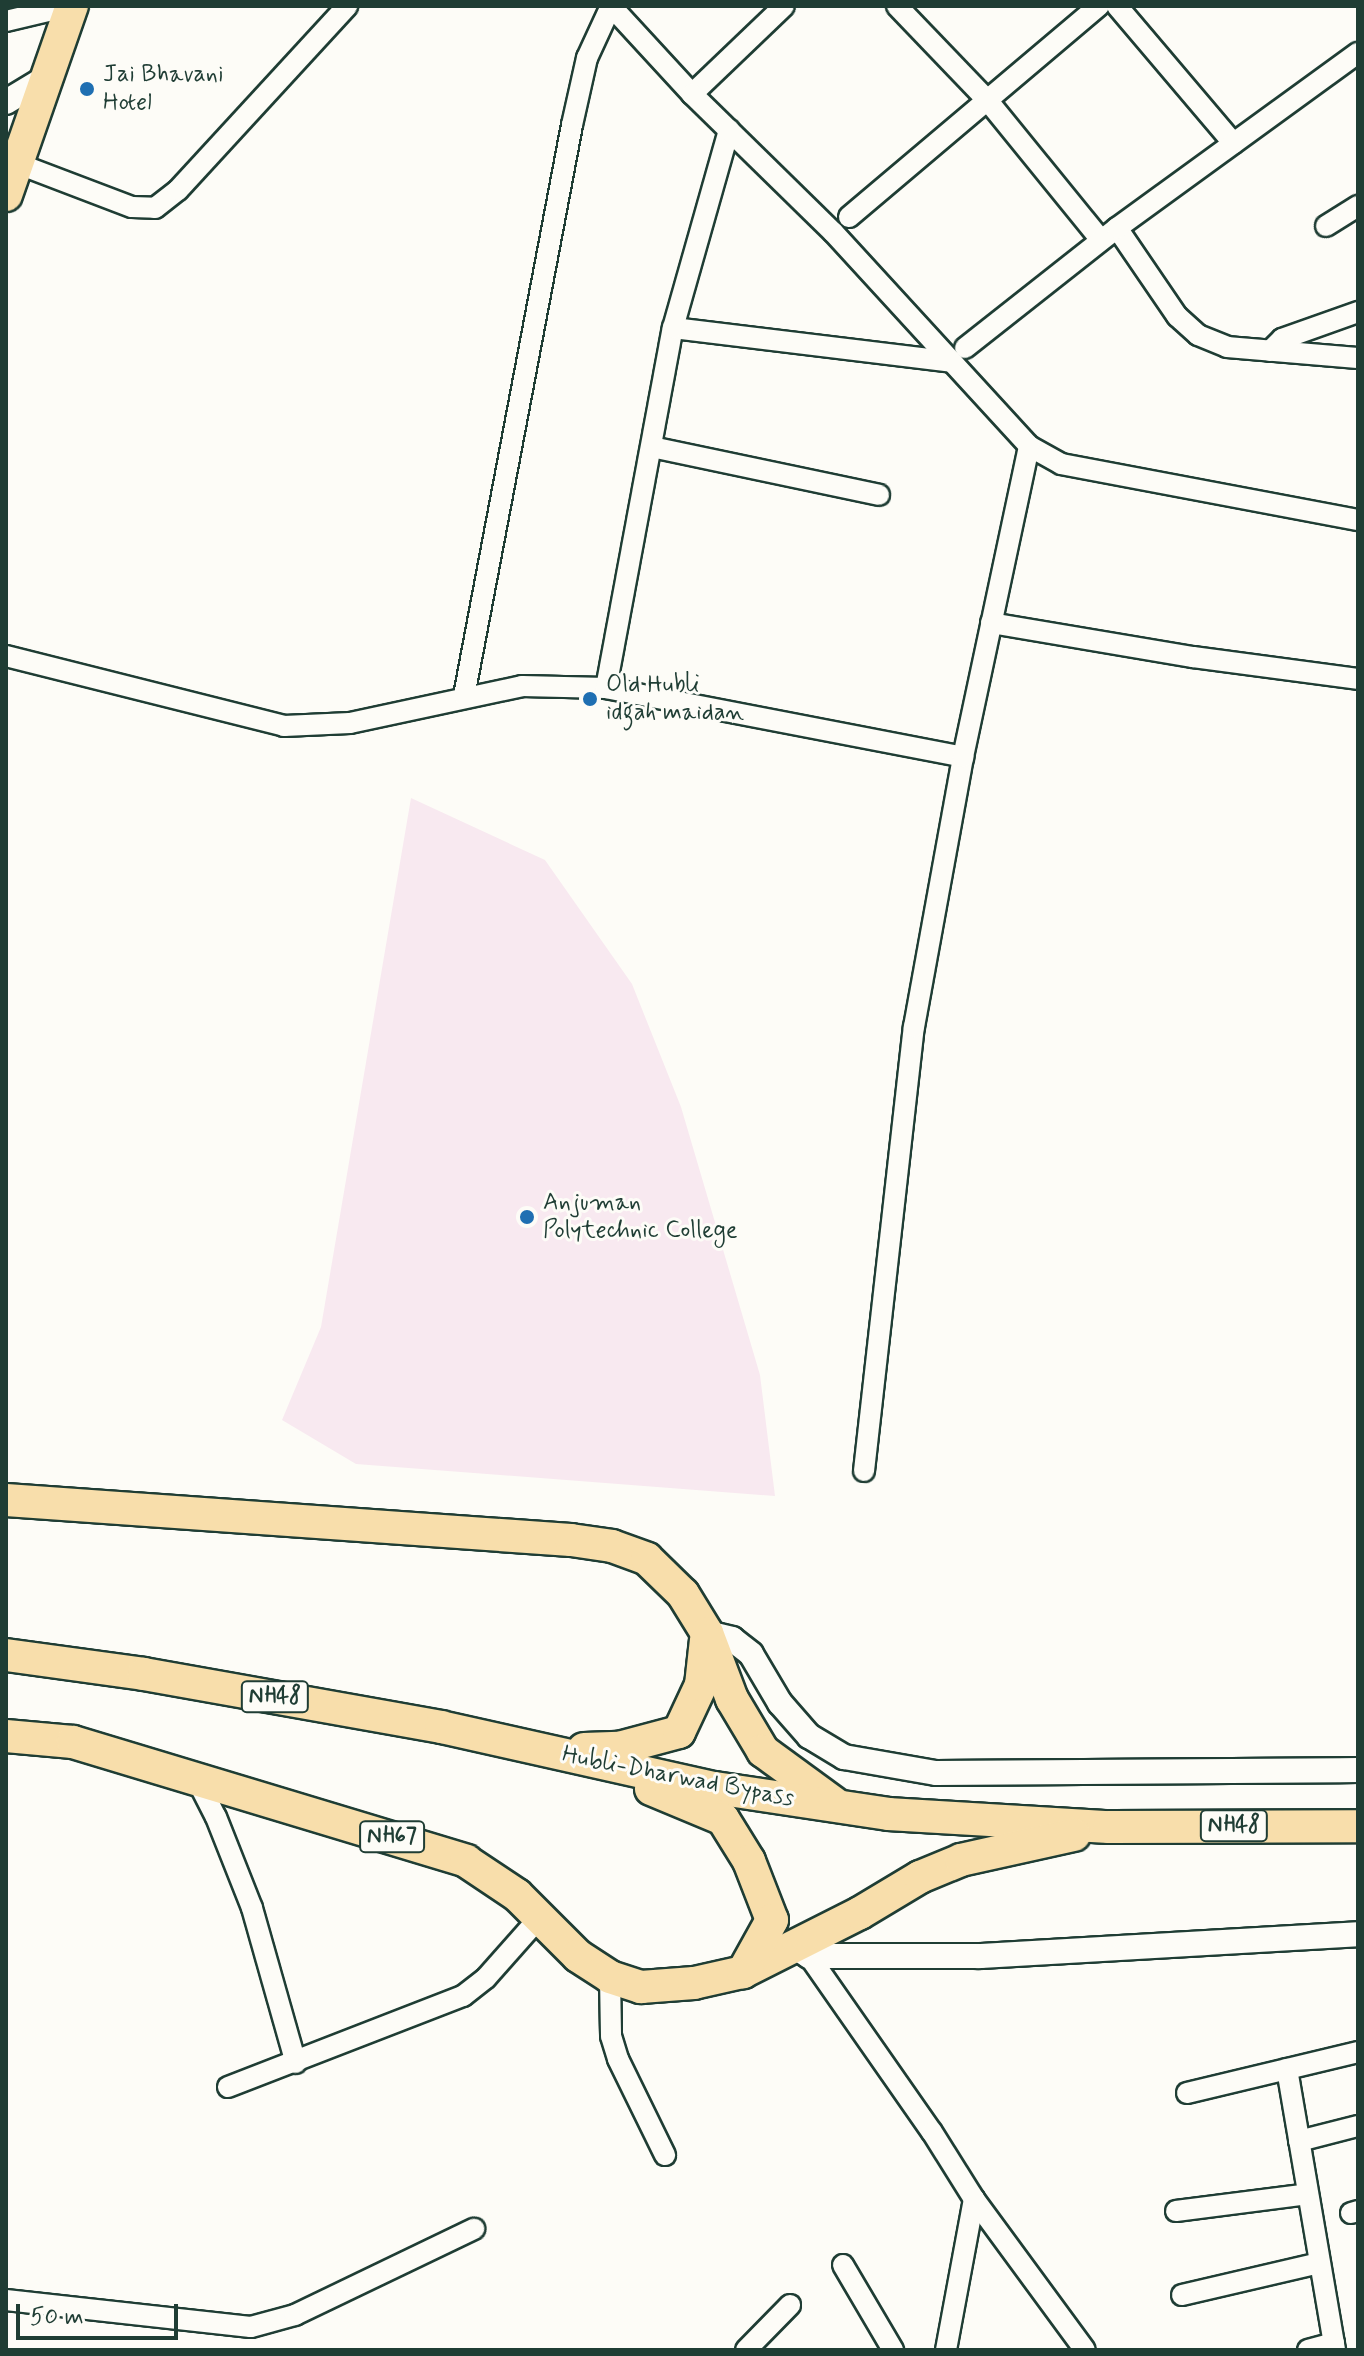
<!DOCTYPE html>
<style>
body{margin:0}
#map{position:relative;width:1364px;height:2356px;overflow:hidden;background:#fdfcf7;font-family:Mynerve,sans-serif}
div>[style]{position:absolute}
.built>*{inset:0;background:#f8e9f0}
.roads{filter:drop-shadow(2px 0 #1f3d34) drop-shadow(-2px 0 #1f3d34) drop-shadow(0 2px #1f3d34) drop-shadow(0 -2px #1f3d34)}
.minor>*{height:20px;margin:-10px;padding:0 10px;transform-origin:10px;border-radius:10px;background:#fdfcf7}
.tertiary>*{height:24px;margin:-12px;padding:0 12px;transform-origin:12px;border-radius:12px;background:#fdfcf7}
.trunk>*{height:32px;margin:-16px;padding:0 16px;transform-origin:16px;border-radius:16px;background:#f8deab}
.dots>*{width:22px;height:22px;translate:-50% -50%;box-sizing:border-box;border:4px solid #fdfcf7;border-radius:50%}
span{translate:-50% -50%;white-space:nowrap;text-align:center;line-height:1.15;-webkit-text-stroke:6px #fdfcf7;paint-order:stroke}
.shield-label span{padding:2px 6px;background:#fdfcf7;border:2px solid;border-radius:6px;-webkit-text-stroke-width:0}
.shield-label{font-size:22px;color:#1f3d34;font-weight:700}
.poi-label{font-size:24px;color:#1f3d34}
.left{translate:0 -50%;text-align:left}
.street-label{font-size:24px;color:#1f3d34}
.frame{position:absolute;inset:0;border:8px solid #1f3d34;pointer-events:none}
.scale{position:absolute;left:16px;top:2304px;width:162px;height:36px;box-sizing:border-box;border:4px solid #1f3d34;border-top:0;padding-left:10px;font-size:24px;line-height:28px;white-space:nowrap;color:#1f3d34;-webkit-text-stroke:6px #fdfcf7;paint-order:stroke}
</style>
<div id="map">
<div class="built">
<div style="clip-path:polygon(411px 798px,545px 860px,632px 984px,681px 1107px,760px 1375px,775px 1496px,356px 1464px,282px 1420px,321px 1327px)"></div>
</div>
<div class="roads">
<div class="minor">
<div style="left:897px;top:6px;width:132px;rotate:46.2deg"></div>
<div style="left:988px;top:101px;width:179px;rotate:50.9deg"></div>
<div style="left:1117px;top:6px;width:180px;rotate:49.7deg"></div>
<div style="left:6px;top:21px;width:65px;rotate:-13.4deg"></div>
<div style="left:692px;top:94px;width:127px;rotate:-43.7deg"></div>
<div style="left:16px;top:163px;width:124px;rotate:20.8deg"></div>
<div style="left:132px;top:207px;width:23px;rotate:2deg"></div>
<div style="left:155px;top:208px;width:29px;rotate:-38deg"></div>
<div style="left:178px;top:190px;width:250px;rotate:-47.4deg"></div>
<div style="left:849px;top:217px;width:327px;rotate:-40.2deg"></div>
<div style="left:1326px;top:226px;width:38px;rotate:-32deg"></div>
<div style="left:1117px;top:228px;width:107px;rotate:55.7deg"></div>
<div style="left:1177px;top:316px;width:28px;rotate:42deg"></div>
<div style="left:1198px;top:335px;width:31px;rotate:22deg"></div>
<div style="left:1227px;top:347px;width:131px;rotate:4.8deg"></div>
<div style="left:673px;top:328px;width:281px;rotate:6.9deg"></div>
<div style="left:965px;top:348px;width:194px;rotate:-38.3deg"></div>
<div style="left:1117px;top:228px;width:298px;rotate:-36deg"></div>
<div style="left:1270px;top:351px;width:17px;rotate:-45deg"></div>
<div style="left:1282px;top:339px;width:81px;rotate:-19.6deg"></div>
<div style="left:652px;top:447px;width:232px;rotate:11.9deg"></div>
<div style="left:991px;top:623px;width:205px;rotate:9.6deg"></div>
<div style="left:1193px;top:657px;width:166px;rotate:7.6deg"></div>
<div style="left:6px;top:656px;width:287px;rotate:14.1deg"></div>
<div style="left:284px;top:726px;width:66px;rotate:-2.6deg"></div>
<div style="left:350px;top:723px;width:176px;rotate:-12.1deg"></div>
<div style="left:522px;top:686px;width:84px;rotate:1.4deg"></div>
<div style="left:606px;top:688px;width:364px;rotate:10.9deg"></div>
<div style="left:606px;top:688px;width:366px;rotate:-79.5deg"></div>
<div style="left:673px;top:328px;width:206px;rotate:-74.2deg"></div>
<div style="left:464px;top:696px;width:581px;rotate:-79.29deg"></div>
<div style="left:572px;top:125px;width:69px;rotate:-77.4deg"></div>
<div style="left:587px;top:58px;width:57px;rotate:-65.2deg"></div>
<div style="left:611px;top:6px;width:120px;rotate:47.4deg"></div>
<div style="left:692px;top:94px;width:197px;rotate:44.4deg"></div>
<div style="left:833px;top:232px;width:290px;rotate:47.5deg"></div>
<div style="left:1029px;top:446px;width:37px;rotate:29deg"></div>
<div style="left:1061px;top:464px;width:302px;rotate:10.7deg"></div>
<div style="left:864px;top:1471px;width:447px;rotate:-83.6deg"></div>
<div style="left:914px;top:1027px;width:274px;rotate:-79.7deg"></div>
<div style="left:963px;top:757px;width:318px;rotate:-78deg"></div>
<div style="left:198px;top:1782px;width:39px;rotate:63deg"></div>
<div style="left:216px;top:1817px;width:98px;rotate:68.4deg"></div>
<div style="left:252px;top:1908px;width:161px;rotate:74.2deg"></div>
<div style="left:809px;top:1956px;width:215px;rotate:55.1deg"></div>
<div style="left:932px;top:2132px;width:79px;rotate:57.9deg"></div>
<div style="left:974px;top:2199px;width:187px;rotate:53.7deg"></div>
<div style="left:610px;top:1977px;width:59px;rotate:89deg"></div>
<div style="left:611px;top:2036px;width:24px;rotate:73deg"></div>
<div style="left:618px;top:2059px;width:107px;rotate:63.9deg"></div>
<div style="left:1287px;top:2069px;width:285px;rotate:80.3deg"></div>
<div style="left:228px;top:2087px;width:252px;rotate:-21.2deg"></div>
<div style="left:463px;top:1996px;width:29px;rotate:-38deg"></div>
<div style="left:486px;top:1978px;width:80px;rotate:-48.5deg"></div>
<div style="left:1187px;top:2093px;width:176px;rotate:-13.5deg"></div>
<div style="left:1299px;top:2141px;width:61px;rotate:-14.3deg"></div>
<div style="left:1176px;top:2211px;width:133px;rotate:-7.3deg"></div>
<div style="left:1351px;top:2213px;width:7px;rotate:-16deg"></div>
<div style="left:843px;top:2265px;width:99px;rotate:59.5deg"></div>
<div style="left:1182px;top:2295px;width:141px;rotate:-13.1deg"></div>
<div style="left:6px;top:2300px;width:246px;rotate:6.3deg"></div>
<div style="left:251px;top:2327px;width:46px;rotate:-15.3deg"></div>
<div style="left:295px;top:2315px;width:199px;rotate:-25.7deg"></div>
<div style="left:746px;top:2350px;width:63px;rotate:-45.6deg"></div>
<div style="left:946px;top:2350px;width:154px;rotate:-79.5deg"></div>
<div style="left:1308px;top:2350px;width:27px;rotate:-15deg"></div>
</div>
<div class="tertiary">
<div style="left:6px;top:102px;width:44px;rotate:-31.2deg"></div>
<div style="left:707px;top:1633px;width:26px;rotate:13deg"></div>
<div style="left:732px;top:1639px;width:24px;rotate:38deg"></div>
<div style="left:751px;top:1654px;width:57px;rotate:59.4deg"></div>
<div style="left:780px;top:1703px;width:44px;rotate:48.7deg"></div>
<div style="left:809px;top:1736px;width:41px;rotate:31deg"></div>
<div style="left:844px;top:1757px;width:93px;rotate:9.9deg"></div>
<div style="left:936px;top:1773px;width:422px;rotate:-0.4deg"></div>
<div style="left:795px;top:1947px;width:17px;rotate:33deg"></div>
<div style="left:809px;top:1956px;width:171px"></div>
<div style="left:980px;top:1956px;width:379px;rotate:-3.3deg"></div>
</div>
<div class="trunk">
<div style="left:6px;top:195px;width:200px;rotate:-70.8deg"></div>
<div style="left:6px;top:1500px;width:566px;rotate:4.05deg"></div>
<div style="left:571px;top:1540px;width:41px;rotate:8.3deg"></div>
<div style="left:612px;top:1546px;width:37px;rotate:20deg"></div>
<div style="left:647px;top:1559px;width:50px;rotate:44.2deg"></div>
<div style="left:683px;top:1594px;width:46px;rotate:58.4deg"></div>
<div style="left:707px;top:1633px;width:71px;rotate:69.3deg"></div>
<div style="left:732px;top:1699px;width:61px;rotate:59.2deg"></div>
<div style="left:763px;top:1751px;width:88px;rotate:36.2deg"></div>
<div style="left:6px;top:1655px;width:139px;rotate:7.8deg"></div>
<div style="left:144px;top:1674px;width:302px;rotate:10.1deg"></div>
<div style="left:441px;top:1727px;width:281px;rotate:12.6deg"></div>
<div style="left:715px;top:1788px;width:175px;rotate:8.5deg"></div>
<div style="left:888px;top:1814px;width:221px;rotate:3.4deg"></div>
<div style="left:1109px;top:1827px;width:249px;rotate:-0.2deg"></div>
<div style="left:6px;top:1736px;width:67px;rotate:5.1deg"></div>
<div style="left:73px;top:1742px;width:411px;rotate:16.8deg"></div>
<div style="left:466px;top:1861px;width:61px;rotate:33.7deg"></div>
<div style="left:517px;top:1895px;width:86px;rotate:45deg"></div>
<div style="left:578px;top:1956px;width:38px;rotate:33deg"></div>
<div style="left:610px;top:1977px;width:33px;rotate:18deg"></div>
<div style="left:641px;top:1987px;width:53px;rotate:-4.3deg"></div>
<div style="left:694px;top:1983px;width:50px;rotate:-12.7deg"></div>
<div style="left:743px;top:1972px;width:131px;rotate:-26.8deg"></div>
<div style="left:860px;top:1913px;width:70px;rotate:-31deg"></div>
<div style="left:920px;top:1877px;width:44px;rotate:-22.5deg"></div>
<div style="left:961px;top:1860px;width:116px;rotate:-12.5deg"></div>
<div style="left:584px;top:1749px;width:35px;rotate:-2deg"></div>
<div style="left:619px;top:1748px;width:62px;rotate:-14.9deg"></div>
<div style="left:679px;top:1732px;width:52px;rotate:-64.9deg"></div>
<div style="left:701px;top:1685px;width:45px;rotate:-83.7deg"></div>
<div style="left:651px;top:1789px;width:78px;rotate:22.6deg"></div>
<div style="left:723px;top:1819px;width:49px;rotate:58.2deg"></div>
<div style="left:749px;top:1861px;width:63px;rotate:68.7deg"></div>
<div style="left:772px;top:1920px;width:60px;rotate:119.1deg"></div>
</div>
</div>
<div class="dots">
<div style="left:87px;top:89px;background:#1f6fb2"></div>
<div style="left:590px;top:699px;background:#1f6fb2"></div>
<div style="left:527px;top:1217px;background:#1f6fb2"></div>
</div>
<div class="shield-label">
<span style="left:275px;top:1697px">NH48</span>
<span style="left:1234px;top:1826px">NH48</span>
<span style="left:392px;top:1837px">NH67</span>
</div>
<div class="poi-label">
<span class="left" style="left:103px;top:89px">Jai Bhavani<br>Hotel</span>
<span class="left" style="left:606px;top:699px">Old Hubli<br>idgah maidan</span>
<span class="left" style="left:543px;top:1217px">Anjuman<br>Polytechnic College</span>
</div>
<div class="street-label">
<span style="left:678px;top:1777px;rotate:11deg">Hubli-Dharwad Bypass</span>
</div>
<div class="frame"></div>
<div class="scale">50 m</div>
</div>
